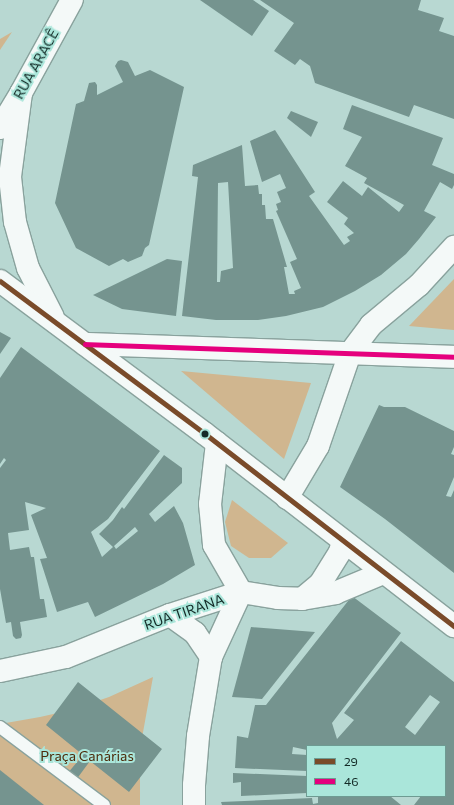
<!DOCTYPE html>
<meta charset="utf-8">
<style>
body{margin:0}
#map{position:relative;width:454px;height:805px;overflow:hidden;background:#b8d8d2;font-family:Commissioner,sans-serif}
div>[style]{position:absolute}
.green>*{inset:0;background:#d0b68f}
.building>*{inset:0;background:#75948f}
.roads{filter:drop-shadow(1px 0 #89a29d) drop-shadow(-1px 0 #89a29d) drop-shadow(0 1px #89a29d) drop-shadow(0 -1px #89a29d)}
.lane>*{height:12px;margin:-6px;padding:0 6px;transform-origin:6px;border-radius:6px;background:#f4f9f8}
.street>*{height:22px;margin:-11px;padding:0 11px;transform-origin:11px;border-radius:11px;background:#f4f9f8}
.secondary>*{height:22px;margin:-11px;padding:0 11px;transform-origin:11px;border-radius:11px;background:#f4f9f8}
.bus-1>*{height:5px;margin:-2.5px;padding:0 2.5px;transform-origin:2.5px;border-radius:2.5px;background:#7a4b2a}
.bus-2>*{height:5px;margin:-2.5px;padding:0 2.5px;transform-origin:2.5px;border-radius:2.5px;background:#e5007d}
.dots>*{width:11px;height:11px;translate:-50% -50%;box-sizing:border-box;border:2px solid #aae6da;border-radius:50%}
span{translate:-50% -50%;white-space:nowrap;text-align:center;line-height:1.15;-webkit-text-stroke:4px #aae6da;paint-order:stroke}
.street-label{font-size:14px;color:#132b27}
.park-label{font-size:14px;color:#4d2c0c}
.legend{position:absolute;left:306px;top:745px;width:140px;height:52px;box-sizing:border-box;background:#aae6da;border:1px solid #6e9b92;margin:0;padding:5px 7px;list-style:none;font-size:12px;color:#132b27}
.legend li{display:flex;align-items:center;gap:8px;height:20px}
.legend b{width:20px;border:1px solid #6e9b92}
</style>
<div id="map">
<div class="green">
<div style="clip-path:polygon(12px 32px,0 50px,0 39px)"></div>
<div style="clip-path:polygon(454px 279px,454px 330px,409px 326px)"></div>
<div style="clip-path:polygon(181px 371px,311px 383px,284px 459px)"></div>
<div style="clip-path:polygon(232px 500px,288px 543px,271px 558px,249px 558px,231px 546px,225px 522px)"></div>
<div style="clip-path:polygon(153px 677px,140px 749px,140px 805px,0 805px,0 724px,40px 717px,71px 710px,109px 697px)"></div>
</div>
<div class="building">
<div style="clip-path:polygon(200px 0,253px 0,269px 11px,252px 36px)"></div>
<div style="clip-path:polygon(260px 0,421px 0,418px 10px,444px 18px,439px 31px,454px 36px,454px 119px,414px 105px,409px 117px,315px 83px,310px 66px,300px 59px,295px 65px,274px 51px,294px 23px)"></div>
<div style="clip-path:polygon(121px 60px,128px 62px,135px 76px,150px 70px,184px 87px,149px 245px,145px 248px,142px 256px,128px 262px,123px 259px,109px 266px,76px 248px,55px 203px,76px 104px,84px 101px,89px 83px,95px 82px,97px 85px,97px 95px,123px 82px,115px 66px,118px 61px)"></div>
<div style="clip-path:polygon(evenodd,352px 105px,443px 138px,432px 165px,454px 174px,454px 185px,452px 189px,440px 182px,424px 211px,436px 217px,419px 239px,406px 254px,381px 275px,355px 291px,323px 307px,286px 316px,258px 320px,216px 320px,182px 316px,198px 177px,192px 176px,193px 165px,242px 145px,245px 186px,258px 185px,259px 194px,262px 194px,262px 205px,265px 205px,266px 219px,273px 219px,287px 267px,284px 267px,289px 294px,295px 294px,294px 291px,301px 288px,290px 262px,297px 259px,276px 211px,278px 210px,276px 204px,281px 202px,277px 192px,286px 188px,280px 174px,262px 182px,250px 141px,275px 130px,315px 192px,309px 196px,344px 245px,350px 241px,347px 237px,354px 233px,344px 224px,348px 218px,327px 202px,343px 181px,362px 196px,368px 187px,399px 212px,404px 205px,364px 183px,367px 178px,345px 166px,362px 137px,343px 129px,352px 105px,228px 182px,233px 268px,221px 271px,220px 282px,217px 282px,218px 183px,228px 182px)"></div>
<div style="clip-path:polygon(291px 111px,318px 122px,311px 137px,287px 118px)"></div>
<div style="clip-path:polygon(167px 259px,182px 261px,176px 316px,122px 309px,93px 295px)"></div>
<div style="clip-path:polygon(0 332px,11px 338px,0 354px)"></div>
<div style="clip-path:polygon(evenodd,21px 347px,160px 451px,108px 519px,91px 532px,102px 557px,113px 547px,99px 534px,113px 520px,122px 507px,124px 509px,164px 455px,182px 468px,182px 483px,149px 514px,155px 522px,174px 506px,183px 523px,195px 565px,163px 584px,95px 617px,88px 602px,57px 612px,40px 559px,47px 558px,31px 515px,46px 508px,25px 502px,29px 530px,8px 533px,10px 550px,29px 547px,31px 557px,34px 557px,40px 599px,44px 599px,47px 617px,20px 622px,22px 635px,21px 638px,16px 639px,13px 636px,11px 622px,6px 623px,0 589px,0 468px,6px 460px,4px 458px,0 464px,0 378px,21px 347px,135px 527px,138px 531px,116px 549px,114px 546px,135px 527px)"></div>
<div style="clip-path:polygon(379px 405px,384px 407px,405px 407px,454px 431px,454px 447px,451px 454px,454px 455px,454px 477px,446px 496px,451px 497px,454px 490px,454px 573px,385px 519px,340px 487px)"></div>
<div style="clip-path:polygon(evenodd,352px 596px,401px 633px,332px 723px,337px 739px,354px 720px,344px 713px,401px 641px,454px 682px,454px 805px,414px 805px,421px 796px,445px 796px,445px 746px,315px 745px,307px 746px,307px 750px,293px 747px,292px 754px,307px 755px,307px 771px,235px 768px,237px 736px,248px 738px,255px 705px,266px 705px,352px 596px,430px 695px,440px 702px,415px 735px,405px 727px,430px 695px)"></div>
<div style="clip-path:polygon(251px 627px,315px 632px,262px 699px,232px 697px)"></div>
<div style="clip-path:polygon(78px 682px,162px 749px,129px 792px,90px 761px,76px 780px,67px 774px,83px 755px,46px 725px)"></div>
<div style="clip-path:polygon(0 770px,44px 805px,0 805px)"></div>
<div style="clip-path:polygon(233px 773px,307px 776px,307px 793px,241px 796px,241px 782px,233px 783px)"></div>
<div style="clip-path:polygon(318px 796px,390px 796px,401px 805px,222px 805px,221px 802px,312px 798px,313px 804px,318px 803px)"></div>
</div>
<div class="roads">
<div class="lane">
<div style="left:0;top:727px;width:130px;rotate:36.9deg"></div>
</div>
<div class="street">
<div style="left:85px;top:344px;width:369px;rotate:2deg"></div>
<div style="left:217px;top:443px;width:61px;rotate:96.5deg"></div>
<div style="left:210px;top:504px;width:41px;rotate:84.4deg"></div>
<div style="left:214px;top:545px;width:54px;rotate:60.1deg"></div>
<div style="left:287px;top:498px;width:61px;rotate:-59.2deg"></div>
<div style="left:318px;top:446px;width:98px;rotate:-71deg"></div>
<div style="left:350px;top:353px;width:35px;rotate:-53deg"></div>
<div style="left:371px;top:325px;width:62px;rotate:-39.8deg"></div>
<div style="left:419px;top:285px;width:52px;rotate:-47.4deg"></div>
<div style="left:170px;top:615px;width:31px;rotate:36deg"></div>
<div style="left:195px;top:633px;width:29px;rotate:56deg"></div>
<div style="left:0;top:671px;width:67px;rotate:-12deg"></div>
<div style="left:66px;top:657px;width:112px;rotate:-22deg"></div>
<div style="left:170px;top:615px;width:75px;rotate:-17.9deg"></div>
<div style="left:241px;top:592px;width:37px;rotate:9deg"></div>
<div style="left:278px;top:598px;width:24px;rotate:2deg"></div>
<div style="left:302px;top:599px;width:23px;rotate:-40deg"></div>
<div style="left:320px;top:584px;width:38px;rotate:-58deg"></div>
<div style="left:340px;top:552px;width:11px;rotate:-75deg"></div>
<div style="left:194px;top:805px;width:20px;rotate:-90deg"></div>
<div style="left:194px;top:785px;width:49px;rotate:-85.3deg"></div>
<div style="left:198px;top:736px;width:80px;rotate:-80.7deg"></div>
<div style="left:211px;top:657px;width:72px;rotate:-65.2deg"></div>
</div>
<div class="secondary">
<div style="left:21px;top:93px;width:85px;rotate:97.5deg"></div>
<div style="left:10px;top:177px;width:45px;rotate:83.7deg"></div>
<div style="left:15px;top:222px;width:48px;rotate:74.2deg"></div>
<div style="left:28px;top:268px;width:55px;rotate:63deg"></div>
<div style="left:0;top:128px;width:41px;rotate:-59deg"></div>
<div style="left:21px;top:93px;width:106px;rotate:-61.3deg"></div>
<div style="left:0;top:281px;width:254px;rotate:36.7deg"></div>
<div style="left:204px;top:433px;width:316px;rotate:37.7deg"></div>
<div style="left:302px;top:599px;width:34px;rotate:-10deg"></div>
<div style="left:335px;top:593px;width:52px;rotate:-22.6deg"></div>
</div>
</div>
<div class="bus-1">
<div style="left:0;top:281px;width:254px;rotate:36.7deg"></div>
<div style="left:204px;top:433px;width:316px;rotate:37.7deg"></div>
</div>
<div class="bus-2">
<div style="left:85px;top:344px;width:369px;rotate:2deg"></div>
</div>
<div class="dots">
<div style="left:205px;top:434px;background:#132b27"></div>
</div>
<div class="street-label">
<span style="left:36px;top:64px;rotate:-61deg">RUA ARACÊ</span>
<span style="left:184px;top:612px;rotate:-19deg">RUA TIRANA</span>
</div>
<div class="park-label">
<span style="left:87px;top:756px">Praça Canárias</span>
</div>
<ul class="legend">
<li><b style="height:5px;background:#7a4b2a"></b>29</li>
<li><b style="height:5px;background:#e5007d"></b>46</li>
</ul>
</div>
